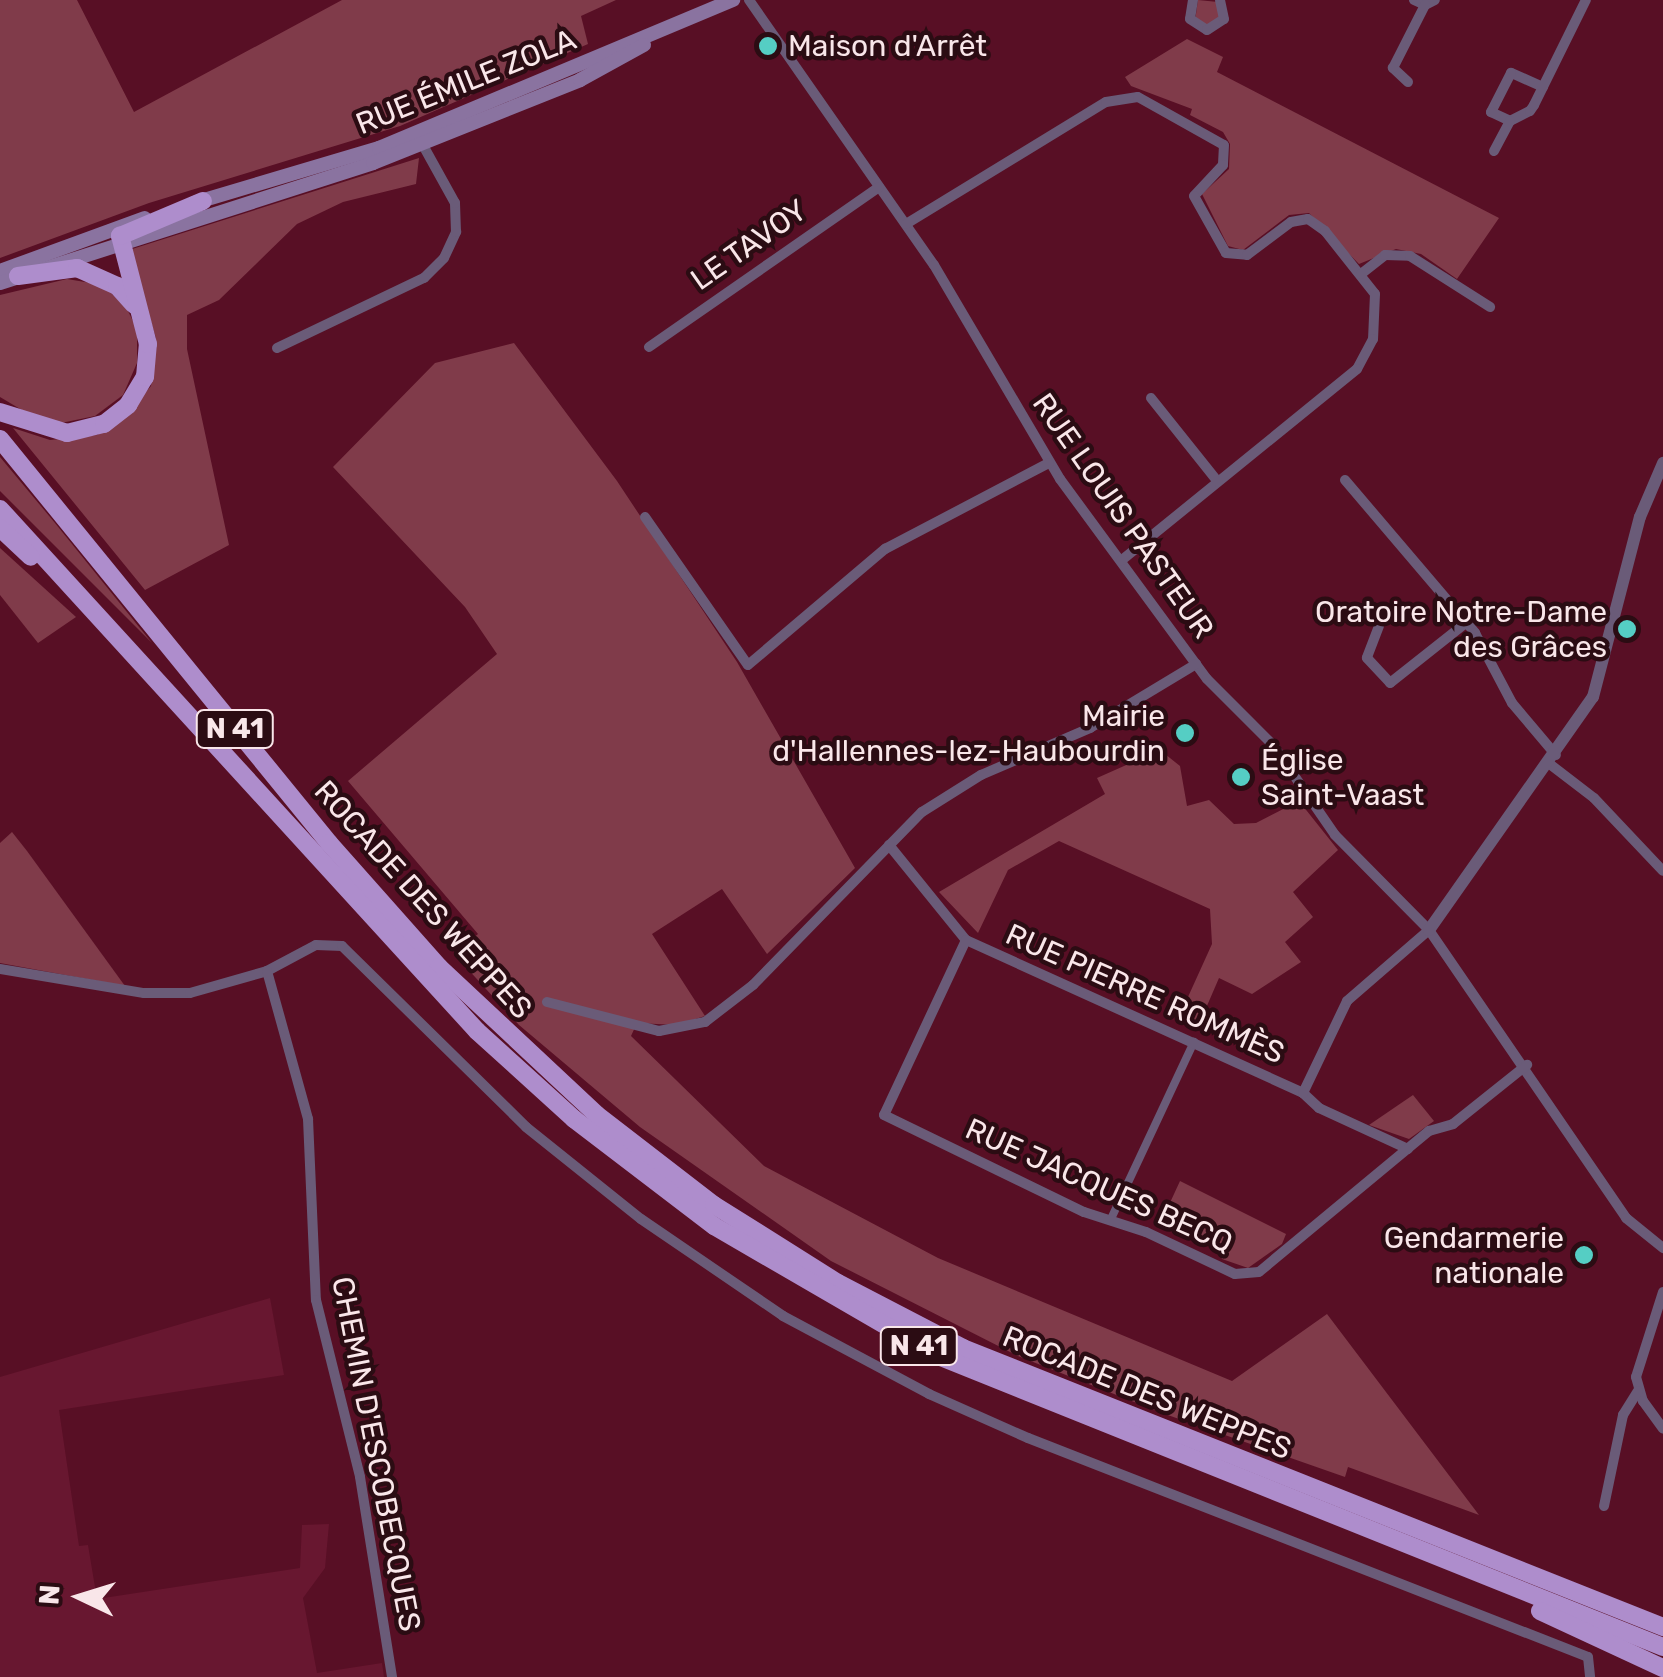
<!DOCTYPE html>
<meta charset="utf-8">
<style>
body{margin:0}
#map{position:relative;width:1663px;height:1677px;overflow:hidden;background:#580f25;font-family:Rubik,sans-serif}
div>[style]{position:absolute}
.built>*{inset:0;background:#681730}
.green>*{inset:0;background:#803b4a}
.pedestrian>*{height:8px;margin:-4px;padding:0 4px;transform-origin:4px;border-radius:4px;background:#6a5b78}
.minor>*{height:10px;margin:-5px;padding:0 5px;transform-origin:5px;border-radius:5px;background:#6a5b78}
.tertiary>*{height:12px;margin:-6px;padding:0 6px;transform-origin:6px;border-radius:6px;background:#6a5b78}
.secondary>*{height:14px;margin:-7px;padding:0 7px;transform-origin:7px;border-radius:7px;background:#8a73a0}
.trunk>*{height:18px;margin:-9px;padding:0 9px;transform-origin:9px;border-radius:9px;background:#ae8dcc}
.dots>*{width:28px;height:28px;translate:-50% -50%;box-sizing:border-box;border:5px solid #2b0c13;border-radius:50%}
span{translate:-50% -50%;white-space:nowrap;text-align:center;line-height:1.15;-webkit-text-stroke:9px #2b0c13;paint-order:stroke}
.shield-label span{padding:2px 8px;background:#2b0c13;border:2px solid;border-radius:8px;-webkit-text-stroke-width:0}
.shield-label{font-size:28px;color:#f9e6e9;font-weight:700}
.poi-label{font-size:30px;color:#f9e6e9}
.left{translate:0 -50%;text-align:left}
.right{translate:-100% -50%;text-align:right}
.street-label{font-size:30px;color:#f9e6e9}
.north{position:absolute;left:30px;top:1547px;width:100px;height:100px;-webkit-text-stroke:8px #2b0c13;paint-order:stroke;rotate:274deg;font-size:28px;font-weight:700;line-height:40px;text-align:center;color:#f9e6e9}
.north::after{content:'';display:block;margin:auto;width:35px;height:45px;background:#f9e6e9;clip-path:polygon(50% 0,100% 100%,50% 72%,0 100%)}
</style>
<div id="map">
<div class="built">
<div style="clip-path:polygon(270px 1298px,284px 1375px,59px 1410px,79px 1546px,88px 1545px,97px 1599px,300px 1568px,302px 1525px,329px 1524px,325px 1568px,303px 1598px,317px 1673px,382px 1663px,384px 1677px,0 1677px,0 1377px)"></div>
</div>
<div class="green">
<div style="clip-path:polygon(0 0,77px 0,134px 112px,342px 0,616px 0,581px 16px,588px 44px,400px 126px,149px 203px,0 258px)"></div>
<div style="clip-path:polygon(1198px 0,1218px 2px,1221px 16px,1211px 26px,1195px 21px)"></div>
<div style="clip-path:polygon(1187px 39px,1223px 57px,1217px 72px,1499px 218px,1457px 279px,1421px 254px,1396px 249px,1359px 264px,1309px 213px,1289px 215px,1243px 250px,1228px 246px,1202px 194px,1229px 169px,1230px 144px,1223px 132px,1190px 115px,1192px 109px,1131px 86px,1125px 77px)"></div>
<div style="clip-path:polygon(419px 158px,416px 184px,343px 202px,297px 224px,219px 300px,187px 315px,187px 349px,229px 545px,145px 590px,13px 428px,50px 440px,97px 435px,117px 424px,151px 386px,156px 338px,129px 250px)"></div>
<div style="clip-path:polygon(67px 279px,103px 285px,127px 309px,137px 329px,137px 363px,123px 395px,95px 416px,61px 423px,37px 419px,0 397px,0 295px)"></div>
<div style="clip-path:polygon(514px 343px,617px 481px,737px 662px,855px 868px,767px 954px,722px 889px,652px 934px,705px 1016px,676px 1025px,637px 1023px,631px 1036px,764px 1166px,938px 1258px,1232px 1381px,1327px 1314px,1479px 1515px,1348px 1467px,1345px 1477px,1162px 1413px,1018px 1356px,831px 1261px,640px 1127px,519px 1025px,454px 954px,478px 934px,348px 781px,497px 654px,465px 607px,333px 467px,435px 363px)"></div>
<div style="clip-path:polygon(0 457px,55px 523px,152px 643px,0 491px)"></div>
<div style="clip-path:polygon(0 548px,76px 617px,38px 643px,0 595px)"></div>
<div style="clip-path:polygon(1160px 750px,1180px 766px,1187px 806px,1209px 800px,1234px 824px,1256px 823px,1299px 801px,1338px 850px,1293px 892px,1313px 917px,1285px 942px,1301px 962px,1252px 994px,1219px 978px,1197px 1029px,1178px 1019px,1212px 944px,1210px 909px,1059px 841px,1008px 870px,978px 933px,939px 892px,1105px 794px,1097px 778px)"></div>
<div style="clip-path:polygon(12px 832px,27px 851px,125px 986px,0 963px,0 843px)"></div>
<div style="clip-path:polygon(1413px 1095px,1434px 1121px,1409px 1139px,1369px 1125px)"></div>
<div style="clip-path:polygon(1180px 1181px,1286px 1234px,1282px 1244px,1248px 1268px,1222px 1259px,1217px 1246px,1162px 1220px)"></div>
</div>
<div class="pedestrian">
<div style="left:1110px;top:1221px;width:198px;rotate:-64.9deg"></div>
</div>
<div class="minor">
<div style="left:749px;top:0;width:323px;rotate:55.1deg"></div>
<div style="left:934px;top:265px;width:248px;rotate:59.5deg"></div>
<div style="left:1060px;top:479px;width:248px;rotate:53.7deg"></div>
<div style="left:1207px;top:679px;width:93px;rotate:45deg"></div>
<div style="left:1273px;top:745px;width:109px;rotate:55.4deg"></div>
<div style="left:1335px;top:835px;width:134px;rotate:45.3deg"></div>
<div style="left:1429px;top:930px;width:349px;rotate:55.6deg"></div>
<div style="left:1626px;top:1218px;width:48px;rotate:39deg"></div>
<div style="left:1193px;top:0;width:19px;rotate:99deg"></div>
<div style="left:1190px;top:19px;width:20px;rotate:33deg"></div>
<div style="left:1207px;top:30px;width:20px;rotate:-33deg"></div>
<div style="left:1224px;top:19px;width:19px;rotate:-102deg"></div>
<div style="left:1414px;top:0;width:12px;rotate:24deg"></div>
<div style="left:1425px;top:5px;width:11px;rotate:-27deg"></div>
<div style="left:1408px;top:82px;width:21px;rotate:-137deg"></div>
<div style="left:1393px;top:68px;width:71px;rotate:-63.1deg"></div>
<div style="left:1543px;top:87px;width:35px;rotate:-156deg"></div>
<div style="left:1511px;top:73px;width:44px;rotate:117.1deg"></div>
<div style="left:1491px;top:112px;width:21px;rotate:25deg"></div>
<div style="left:1510px;top:121px;width:22px;rotate:-27deg"></div>
<div style="left:1530px;top:111px;width:7px;rotate:-56deg"></div>
<div style="left:1534px;top:105px;width:117px;rotate:-63.7deg"></div>
<div style="left:1494px;top:151px;width:34px;rotate:-62deg"></div>
<div style="left:906px;top:224px;width:234px;rotate:-31.4deg"></div>
<div style="left:1106px;top:102px;width:32px;rotate:-9deg"></div>
<div style="left:1138px;top:97px;width:98px;rotate:29.2deg"></div>
<div style="left:1224px;top:145px;width:20px;rotate:93deg"></div>
<div style="left:1223px;top:165px;width:42px;rotate:133.1deg"></div>
<div style="left:1194px;top:196px;width:65px;rotate:60.7deg"></div>
<div style="left:1226px;top:253px;width:21px;rotate:5deg"></div>
<div style="left:1247px;top:255px;width:55px;rotate:-36.9deg"></div>
<div style="left:1291px;top:222px;width:17px;rotate:-10deg"></div>
<div style="left:1308px;top:219px;width:21px;rotate:35deg"></div>
<div style="left:1325px;top:231px;width:80px;rotate:51.6deg"></div>
<div style="left:1375px;top:294px;width:45px;rotate:92.5deg"></div>
<div style="left:1373px;top:339px;width:34px;rotate:118deg"></div>
<div style="left:1357px;top:369px;width:304px;rotate:140.9deg"></div>
<div style="left:1361px;top:274px;width:31px;rotate:-38deg"></div>
<div style="left:1385px;top:255px;width:25px;rotate:2deg"></div>
<div style="left:1410px;top:256px;width:95px;rotate:32.5deg"></div>
<div style="left:649px;top:347px;width:280px;rotate:-34.8deg"></div>
<div style="left:277px;top:348px;width:163px;rotate:-25.5deg"></div>
<div style="left:424px;top:278px;width:28px;rotate:-45deg"></div>
<div style="left:444px;top:258px;width:29px;rotate:-65deg"></div>
<div style="left:456px;top:232px;width:29px;rotate:-92deg"></div>
<div style="left:455px;top:203px;width:74px;rotate:-119deg"></div>
<div style="left:1151px;top:398px;width:107px;rotate:51.4deg"></div>
<div style="left:1345px;top:480px;width:201px;rotate:49.6deg"></div>
<div style="left:1475px;top:633px;width:79px;rotate:62.1deg"></div>
<div style="left:1512px;top:703px;width:68px;rotate:49.8deg"></div>
<div style="left:645px;top:517px;width:180px;rotate:55.2deg"></div>
<div style="left:748px;top:665px;width:180px;rotate:-40.3deg"></div>
<div style="left:885px;top:549px;width:185px;rotate:-27.7deg"></div>
<div style="left:1379px;top:626px;width:34px;rotate:111deg"></div>
<div style="left:1367px;top:658px;width:34px;rotate:47deg"></div>
<div style="left:1390px;top:683px;width:98px;rotate:-38.4deg"></div>
<div style="left:1551px;top:765px;width:54px;rotate:37.5deg"></div>
<div style="left:1594px;top:798px;width:100px;rotate:46.6deg"></div>
<div style="left:889px;top:845px;width:122px;rotate:51deg"></div>
<div style="left:966px;top:940px;width:370px;rotate:24.4deg"></div>
<div style="left:1303px;top:1093px;width:22px;rotate:43deg"></div>
<div style="left:1319px;top:1108px;width:98px;rotate:24.7deg"></div>
<div style="left:966px;top:940px;width:193px;rotate:115.1deg"></div>
<div style="left:884px;top:1115px;width:222px;rotate:25.9deg"></div>
<div style="left:1084px;top:1212px;width:65px;rotate:17.9deg"></div>
<div style="left:1146px;top:1232px;width:98px;rotate:25.3deg"></div>
<div style="left:1235px;top:1274px;width:24px;rotate:-5deg"></div>
<div style="left:1259px;top:1272px;width:221px;rotate:-39.7deg"></div>
<div style="left:1429px;top:1131px;width:25px;rotate:-16deg"></div>
<div style="left:1453px;top:1124px;width:95px;rotate:-38.6deg"></div>
<div style="left:0;top:969px;width:146px;rotate:9.5deg"></div>
<div style="left:144px;top:993px;width:46px"></div>
<div style="left:190px;top:993px;width:80px;rotate:-15.9deg"></div>
<div style="left:267px;top:971px;width:55px;rotate:-28deg"></div>
<div style="left:316px;top:945px;width:26px;rotate:2deg"></div>
<div style="left:342px;top:946px;width:258px;rotate:44.5deg"></div>
<div style="left:526px;top:1127px;width:147px;rotate:38.7deg"></div>
<div style="left:641px;top:1219px;width:172px;rotate:34.3deg"></div>
<div style="left:783px;top:1316px;width:166px;rotate:28.1deg"></div>
<div style="left:929px;top:1394px;width:108px;rotate:24deg"></div>
<div style="left:1028px;top:1438px;width:601px;rotate:21.36deg"></div>
<div style="left:1588px;top:1657px;width:20px;rotate:84deg"></div>
<div style="left:267px;top:971px;width:154px;rotate:74.5deg"></div>
<div style="left:308px;top:1119px;width:181px;rotate:87.5deg"></div>
<div style="left:316px;top:1300px;width:182px;rotate:76deg"></div>
<div style="left:360px;top:1477px;width:203px;rotate:80.9deg"></div>
<div style="left:547px;top:1002px;width:116px;rotate:14.5deg"></div>
<div style="left:659px;top:1031px;width:47px;rotate:-11.1deg"></div>
<div style="left:705px;top:1022px;width:61px;rotate:-37.6deg"></div>
<div style="left:753px;top:985px;width:242px;rotate:-45.7deg"></div>
<div style="left:922px;top:812px;width:70px;rotate:-32.1deg"></div>
<div style="left:981px;top:775px;width:119px;rotate:-23.3deg"></div>
<div style="left:1090px;top:728px;width:124px;rotate:-31.1deg"></div>
<div style="left:1303px;top:1093px;width:102px;rotate:-64.4deg"></div>
<div style="left:1347px;top:1001px;width:108px;rotate:-40.9deg"></div>
<div style="left:1663px;top:1292px;width:89px;rotate:107.6deg"></div>
<div style="left:1636px;top:1377px;width:25px;rotate:74deg"></div>
<div style="left:1643px;top:1401px;width:34px;rotate:54deg"></div>
<div style="left:1604px;top:1506px;width:93px;rotate:-78.2deg"></div>
<div style="left:1623px;top:1415px;width:28px;rotate:-58deg"></div>
</div>
<div class="tertiary">
<div style="left:1429px;top:930px;width:285px;rotate:-54.9deg"></div>
<div style="left:1593px;top:697px;width:186px;rotate:-75.4deg"></div>
<div style="left:1640px;top:517px;width:59px;rotate:-66.9deg"></div>
</div>
<div class="secondary">
<div style="left:194px;top:203px;width:193px;rotate:-16.6deg"></div>
<div style="left:379px;top:148px;width:384px;rotate:-22.7deg"></div>
<div style="left:0;top:271px;width:154px;rotate:-20.1deg"></div>
<div style="left:0;top:283px;width:392px;rotate:-17.8deg"></div>
<div style="left:373px;top:163px;width:223px;rotate:-21.8deg"></div>
<div style="left:580px;top:80px;width:73px;rotate:-28.7deg"></div>
</div>
<div class="trunk">
<div style="left:18px;top:276px;width:60px;rotate:-7.7deg"></div>
<div style="left:77px;top:268px;width:44px;rotate:24.2deg"></div>
<div style="left:117px;top:286px;width:25px;rotate:48deg"></div>
<div style="left:0;top:412px;width:70px;rotate:17.4deg"></div>
<div style="left:67px;top:433px;width:38px;rotate:-14deg"></div>
<div style="left:104px;top:424px;width:31px;rotate:-38deg"></div>
<div style="left:128px;top:405px;width:33px;rotate:-59deg"></div>
<div style="left:145px;top:377px;width:33px;rotate:-85deg"></div>
<div style="left:148px;top:344px;width:112px;rotate:-104.5deg"></div>
<div style="left:120px;top:236px;width:90px;rotate:-22.9deg"></div>
<div style="left:0;top:439px;width:521px;rotate:50.84deg"></div>
<div style="left:329px;top:843px;width:166px;rotate:48.4deg"></div>
<div style="left:439px;top:967px;width:216px;rotate:43.1deg"></div>
<div style="left:597px;top:1115px;width:148px;rotate:37.6deg"></div>
<div style="left:714px;top:1205px;width:146px;rotate:32.2deg"></div>
<div style="left:838px;top:1283px;width:141px;rotate:27.5deg"></div>
<div style="left:963px;top:1348px;width:754px;rotate:21.73deg"></div>
<div style="left:0;top:509px;width:707px;rotate:47.58deg"></div>
<div style="left:477px;top:1031px;width:131px;rotate:42.2deg"></div>
<div style="left:574px;top:1119px;width:176px;rotate:37.4deg"></div>
<div style="left:714px;top:1226px;width:259px;rotate:30.1deg"></div>
<div style="left:938px;top:1356px;width:781px;rotate:21.87deg"></div>
<div style="left:0;top:528px;width:42px;rotate:43.1deg"></div>
<div style="left:1540px;top:1611px;width:136px;rotate:24.9deg"></div>
</div>
<div class="dots">
<div style="left:768px;top:46px;background:#55cec4"></div>
<div style="left:1627px;top:629px;background:#55cec4"></div>
<div style="left:1185px;top:733px;background:#55cec4"></div>
<div style="left:1241px;top:777px;background:#55cec4"></div>
<div style="left:1584px;top:1255px;background:#55cec4"></div>
</div>
<div class="shield-label">
<span style="left:235px;top:729px">N 41</span>
<span style="left:919px;top:1346px">N 41</span>
</div>
<div class="poi-label">
<span class="left" style="left:788px;top:46px">Maison d'Arrêt</span>
<span class="right" style="left:1607px;top:629px">Oratoire Notre-Dame<br>des Grâces</span>
<span class="right" style="left:1165px;top:733px">Mairie<br>d'Hallennes-lez-Haubourdin</span>
<span class="left" style="left:1261px;top:777px">Église<br>Saint-Vaast</span>
<span class="right" style="left:1564px;top:1255px">Gendarmerie<br>nationale</span>
</div>
<div class="street-label">
<span style="left:466px;top:82px;rotate:-22deg">RUE ÉMILE ZOLA</span>
<span style="left:749px;top:245px;rotate:-35deg">LE TAVOY</span>
<span style="left:1123px;top:516px;rotate:55deg">RUE LOUIS PASTEUR</span>
<span style="left:423px;top:900px;rotate:48deg">ROCADE DES WEPPES</span>
<span style="left:1145px;top:994px;rotate:24deg">RUE PIERRE ROMMÈS</span>
<span style="left:1099px;top:1186px;rotate:24deg">RUE JACQUES BECQ</span>
<span style="left:1147px;top:1393px;rotate:22deg">ROCADE DES WEPPES</span>
<span style="left:376px;top:1454px;rotate:79deg">CHEMIN D'ESCOBECQUES</span>
</div>
<div class="north">N</div>
</div>
